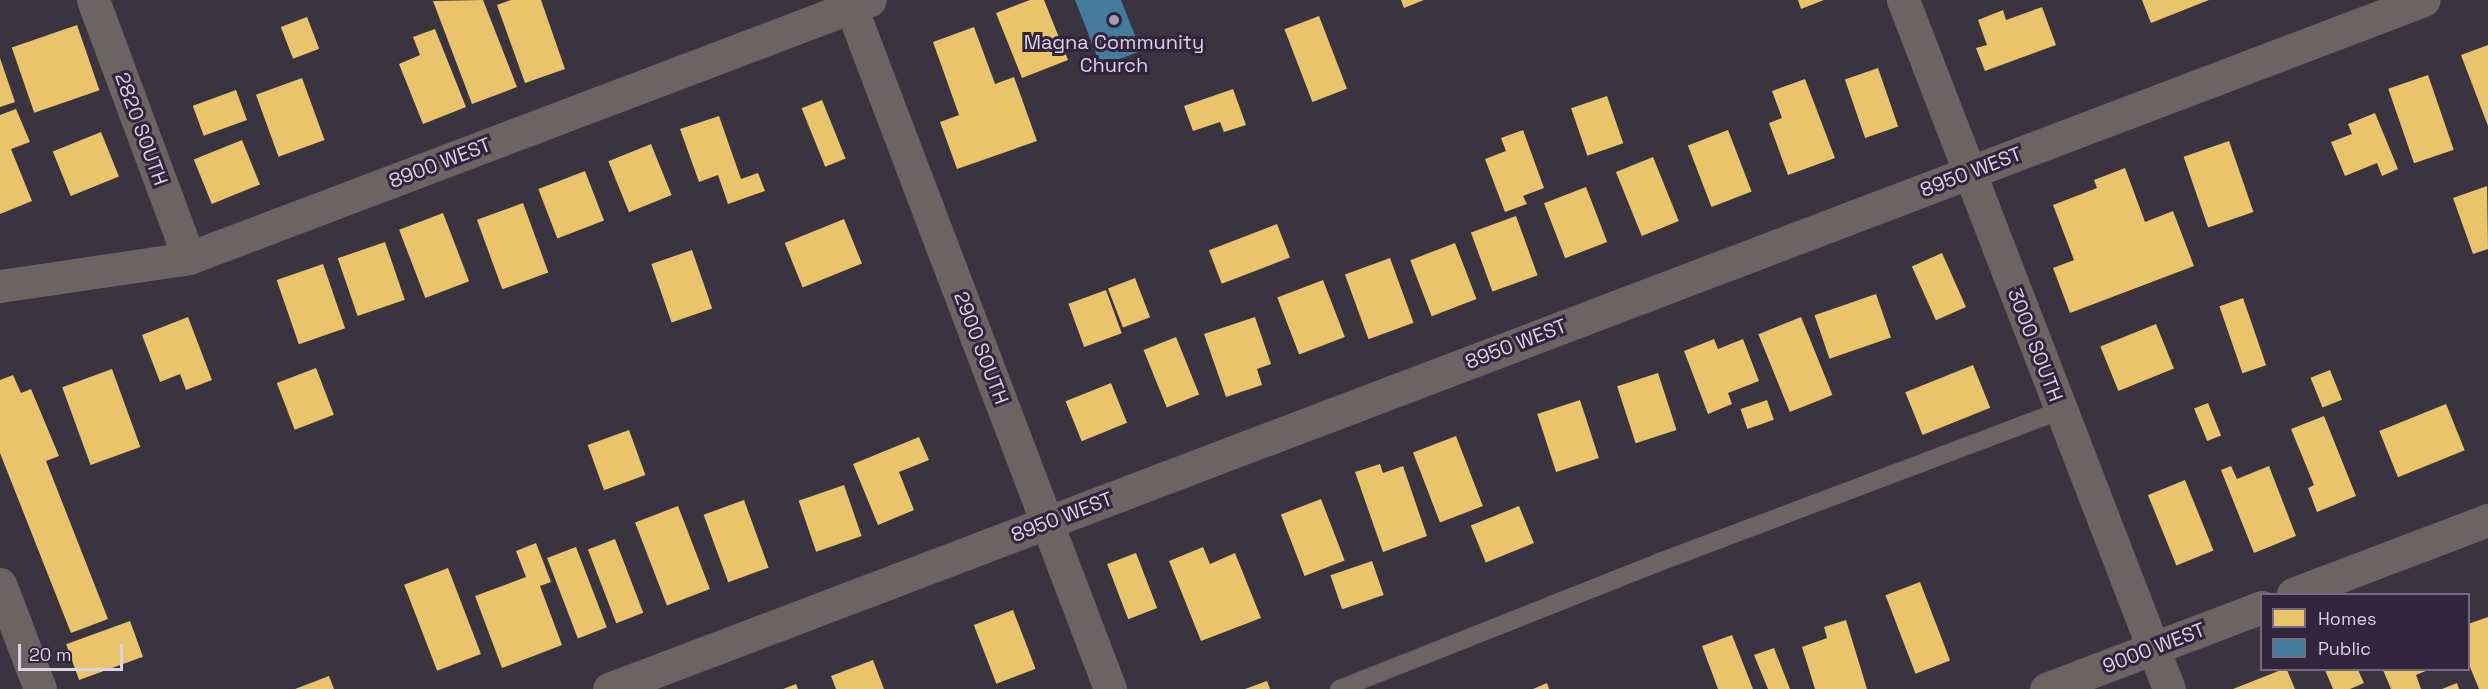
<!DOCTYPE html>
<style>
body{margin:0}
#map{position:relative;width:2488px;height:689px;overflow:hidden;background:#3a3441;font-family:"Space Grotesk",sans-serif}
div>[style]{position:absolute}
.homes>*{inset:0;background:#e9c46a;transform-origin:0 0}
.public>*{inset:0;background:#457b9d}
.service>*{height:18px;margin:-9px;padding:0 9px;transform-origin:9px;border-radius:9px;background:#6c6463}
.minor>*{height:33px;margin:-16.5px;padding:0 16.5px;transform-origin:16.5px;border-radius:16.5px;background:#6c6463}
.dots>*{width:16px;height:16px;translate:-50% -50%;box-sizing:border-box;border:3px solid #30253c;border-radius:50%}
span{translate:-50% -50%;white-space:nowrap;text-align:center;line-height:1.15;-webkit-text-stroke:6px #30253c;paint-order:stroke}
.poi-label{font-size:20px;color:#dad3e2}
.street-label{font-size:20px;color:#dad3e2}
.legend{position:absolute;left:2260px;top:593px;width:210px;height:78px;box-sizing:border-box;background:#30253c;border:2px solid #746b7e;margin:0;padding:8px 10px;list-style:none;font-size:18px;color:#dad3e2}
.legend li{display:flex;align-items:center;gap:12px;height:30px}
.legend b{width:30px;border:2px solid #746b7e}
.scale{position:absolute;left:18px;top:644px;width:105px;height:27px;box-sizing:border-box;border:3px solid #dad3e2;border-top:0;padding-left:8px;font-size:18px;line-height:21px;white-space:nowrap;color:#dad3e2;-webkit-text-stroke:4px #30253c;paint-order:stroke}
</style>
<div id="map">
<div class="homes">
<div style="clip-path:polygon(483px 0,517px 87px,472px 104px,433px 1px)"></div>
<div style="clip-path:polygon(511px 0,541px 0,565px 69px,525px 83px,497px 5px)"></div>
<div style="clip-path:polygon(1030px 0,1044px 0,1068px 60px,1022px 78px,996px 13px)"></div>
<div style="clip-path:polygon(1401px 0,1424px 0,1404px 8px)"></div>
<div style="clip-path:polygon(1798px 0,1824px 0,1801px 9px)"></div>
<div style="clip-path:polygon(2142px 0,2209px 0,2151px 23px)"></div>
<div style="clip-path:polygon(2042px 7px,2056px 45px,1985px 71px,1976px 48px,1987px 45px,1978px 20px,2003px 10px,2006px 20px)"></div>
<div style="left:1319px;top:16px;width:78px;height:37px;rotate:69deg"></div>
<div style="left:307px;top:17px;width:34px;height:28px;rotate:69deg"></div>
<div style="left:77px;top:25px;width:69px;height:69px;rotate:71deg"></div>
<div style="clip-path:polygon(974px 27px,995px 84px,1014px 77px,1037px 141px,957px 169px,940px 122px,959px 115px,933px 42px)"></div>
<div style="clip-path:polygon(435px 29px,466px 107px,423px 124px,399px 64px,420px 55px,413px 37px)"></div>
<div style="clip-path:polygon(2488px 45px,2488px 126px,2461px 55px)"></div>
<div style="clip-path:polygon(0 58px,15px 102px,0 107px)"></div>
<div style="left:1878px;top:68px;width:62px;height:35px;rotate:71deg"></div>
<div style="left:2428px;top:75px;width:79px;height:42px;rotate:71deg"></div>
<div style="left:302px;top:78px;width:66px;height:49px;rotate:70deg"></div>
<div style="clip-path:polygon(1805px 79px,1835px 158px,1788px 175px,1769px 123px,1782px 118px,1772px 91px)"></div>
<div style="clip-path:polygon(1233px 89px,1246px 125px,1224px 132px,1220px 122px,1193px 131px,1184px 106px)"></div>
<div style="left:236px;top:90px;width:32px;height:46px;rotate:70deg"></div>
<div style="left:1607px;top:96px;width:50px;height:38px;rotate:71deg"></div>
<div style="left:822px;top:100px;width:63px;height:22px;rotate:68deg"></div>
<div style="clip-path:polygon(16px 109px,30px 142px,11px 149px,32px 201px,0 214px,0 115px)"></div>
<div style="clip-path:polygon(2375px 113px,2398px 169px,2382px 176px,2377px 163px,2345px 176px,2331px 142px,2352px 134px,2348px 124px)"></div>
<div style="clip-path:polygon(719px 116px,741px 179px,758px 173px,765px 191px,728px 204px,718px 175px,699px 182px,680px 129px)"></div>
<div style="clip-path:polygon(1523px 130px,1544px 188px,1523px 196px,1527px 204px,1505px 212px,1485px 159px,1506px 151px,1501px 138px)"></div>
<div style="left:1728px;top:130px;width:66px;height:43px;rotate:69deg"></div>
<div style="left:101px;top:132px;width:48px;height:52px;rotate:68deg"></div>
<div style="left:242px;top:140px;width:48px;height:52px;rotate:68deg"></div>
<div style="left:2229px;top:141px;width:75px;height:48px;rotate:71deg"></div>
<div style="left:651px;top:144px;width:55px;height:46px;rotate:68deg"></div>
<div style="left:1653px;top:157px;width:69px;height:40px;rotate:68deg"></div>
<div style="clip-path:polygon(2125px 168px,2145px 222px,2173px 211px,2194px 266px,2070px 313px,2053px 268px,2074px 260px,2053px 205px,2097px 188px,2094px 180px)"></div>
<div style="left:585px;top:171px;width:53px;height:50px;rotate:69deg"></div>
<div style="clip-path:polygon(2487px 186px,2488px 249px,2473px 254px,2453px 198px)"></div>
<div style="left:1586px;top:187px;width:59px;height:45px;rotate:69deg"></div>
<div style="left:523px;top:203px;width:74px;height:49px;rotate:70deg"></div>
<div style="left:443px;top:213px;width:73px;height:47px;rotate:69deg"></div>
<div style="left:1516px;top:216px;width:63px;height:48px;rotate:70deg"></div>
<div style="left:844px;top:219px;width:48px;height:64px;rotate:68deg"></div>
<div style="left:1277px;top:224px;width:36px;height:73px;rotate:69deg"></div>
<div style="left:385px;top:242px;width:61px;height:50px;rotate:71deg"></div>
<div style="left:1455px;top:243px;width:60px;height:48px;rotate:69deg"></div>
<div style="left:692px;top:250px;width:62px;height:43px;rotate:71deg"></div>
<div style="left:1942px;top:253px;width:59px;height:33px;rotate:66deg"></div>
<div style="left:1390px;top:258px;width:69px;height:48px;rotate:70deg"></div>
<div style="left:323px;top:264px;width:68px;height:49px;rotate:71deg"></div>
<div style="left:1135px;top:278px;width:42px;height:29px;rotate:69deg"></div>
<div style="left:1323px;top:280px;width:61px;height:49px;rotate:69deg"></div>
<div style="left:1106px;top:290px;width:46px;height:40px;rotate:70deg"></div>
<div style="left:1876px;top:294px;width:46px;height:65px;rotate:71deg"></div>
<div style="left:2243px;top:298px;width:71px;height:25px;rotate:71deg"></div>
<div style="clip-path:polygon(188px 317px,212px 380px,186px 390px,180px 374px,160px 382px,142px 335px)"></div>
<div style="clip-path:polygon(1255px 317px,1271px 364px,1257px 369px,1262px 385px,1226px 397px,1204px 334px)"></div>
<div style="left:1801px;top:317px;width:84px;height:46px;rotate:68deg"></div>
<div style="left:2156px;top:324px;width:48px;height:60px;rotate:68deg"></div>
<div style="left:1176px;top:337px;width:62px;height:35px;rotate:68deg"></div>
<div style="clip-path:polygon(1714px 339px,1718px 349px,1743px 339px,1759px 381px,1728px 393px,1732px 404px,1708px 414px,1684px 351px)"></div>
<div style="left:1973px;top:365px;width:46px;height:73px;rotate:68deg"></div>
<div style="left:316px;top:368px;width:50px;height:42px;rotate:69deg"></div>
<div style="left:112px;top:369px;width:83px;height:53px;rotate:70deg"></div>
<div style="left:2330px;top:370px;width:32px;height:21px;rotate:68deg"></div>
<div style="left:1658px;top:373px;width:60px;height:43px;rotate:72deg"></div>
<div style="clip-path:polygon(13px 375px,21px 393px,31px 389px,59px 456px,46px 461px,108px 619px,71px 633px,0 453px,0 380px)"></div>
<div style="left:1111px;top:383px;width:43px;height:49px;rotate:68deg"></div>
<div style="left:1580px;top:400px;width:61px;height:45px;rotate:72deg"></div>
<div style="left:1767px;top:400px;width:21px;height:28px;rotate:71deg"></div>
<div style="left:2208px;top:403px;width:35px;height:15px;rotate:68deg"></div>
<div style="left:2446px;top:404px;width:50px;height:72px;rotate:68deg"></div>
<div style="clip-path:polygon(2324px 416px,2356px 496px,2317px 512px,2308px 488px,2314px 485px,2291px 429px)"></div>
<div style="left:629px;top:430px;width:48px;height:44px;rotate:70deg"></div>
<div style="left:1456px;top:436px;width:75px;height:46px;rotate:69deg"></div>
<div style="clip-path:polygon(919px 437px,929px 460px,899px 472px,914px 510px,878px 525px,853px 464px)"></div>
<div style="clip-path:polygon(1380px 464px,1383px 473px,1403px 466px,1427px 536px,1383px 552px,1355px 472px)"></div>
<div style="clip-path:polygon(2231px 466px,2237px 479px,2269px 466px,2296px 536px,2254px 553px,2221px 470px)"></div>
<div style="left:2185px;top:480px;width:76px;height:40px;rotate:68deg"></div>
<div style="left:844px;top:485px;width:54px;height:48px;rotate:71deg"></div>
<div style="left:1321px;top:499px;width:66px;height:43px;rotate:69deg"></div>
<div style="left:744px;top:500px;width:72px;height:43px;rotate:70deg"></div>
<div style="left:678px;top:506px;width:89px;height:46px;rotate:69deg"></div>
<div style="left:1519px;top:506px;width:40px;height:52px;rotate:68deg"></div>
<div style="left:615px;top:539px;width:79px;height:29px;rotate:69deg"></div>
<div style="clip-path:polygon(536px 543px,551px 582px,540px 586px,562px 645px,502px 668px,475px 596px,526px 577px,516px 551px)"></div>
<div style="left:576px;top:547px;width:86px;height:31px;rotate:69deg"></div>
<div style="clip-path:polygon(1203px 547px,1210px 564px,1235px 553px,1261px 618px,1201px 641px,1169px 561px)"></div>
<div style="left:1136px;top:553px;width:59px;height:31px;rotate:69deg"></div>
<div style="left:1372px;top:561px;width:36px;height:44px;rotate:71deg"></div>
<div style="left:448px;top:568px;width:92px;height:47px;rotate:69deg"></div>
<div style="left:1920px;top:582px;width:84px;height:37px;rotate:69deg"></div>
<div style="left:1013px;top:610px;width:63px;height:42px;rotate:69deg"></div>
<div style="clip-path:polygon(2488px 617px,2488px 689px,2479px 689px,2468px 662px,2468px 624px)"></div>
<div style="clip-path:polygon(1846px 620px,1867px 689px,1815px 689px,1802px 647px,1827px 638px,1824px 627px)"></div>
<div style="left:130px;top:621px;width:38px;height:68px;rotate:70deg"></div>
<div style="clip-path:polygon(1732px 635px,1753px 689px,1718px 689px,1702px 646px)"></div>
<div style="clip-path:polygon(1774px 648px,1790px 689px,1768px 689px,1754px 655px)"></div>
<div style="clip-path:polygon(873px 660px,884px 689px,836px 689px,831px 676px)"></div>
<div style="clip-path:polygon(2281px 670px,2287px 670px,2295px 689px,2233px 689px)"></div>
<div style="clip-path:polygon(2325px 670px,2358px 670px,2364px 683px,2350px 689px,2333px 689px)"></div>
<div style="clip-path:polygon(2383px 670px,2428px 670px,2416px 675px,2421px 689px,2391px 689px)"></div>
<div style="clip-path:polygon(329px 676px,334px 689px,295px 689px)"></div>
<div style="clip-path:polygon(1267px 681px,1270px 689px,1245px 689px)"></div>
<div style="clip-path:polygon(1547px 683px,1549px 689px,1533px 689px)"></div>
<div style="clip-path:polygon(2457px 683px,2459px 689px,2442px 689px)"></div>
<div style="clip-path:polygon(796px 684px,798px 689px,783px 689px)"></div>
</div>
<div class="public">
<div style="clip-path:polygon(1075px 0,1121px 0,1141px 51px,1101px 66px)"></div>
</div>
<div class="service">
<div style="left:1339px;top:689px;width:342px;rotate:-21.6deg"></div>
<div style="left:1657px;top:563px;width:431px;rotate:-20.7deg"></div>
</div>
<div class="minor">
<div style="left:93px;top:0;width:275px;rotate:69.6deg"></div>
<div style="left:1903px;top:0;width:739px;rotate:68.89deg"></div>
<div style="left:851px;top:7px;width:730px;rotate:69.2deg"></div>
<div style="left:0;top:286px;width:191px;rotate:-8.4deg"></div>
<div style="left:189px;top:258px;width:728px;rotate:-20.75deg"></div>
<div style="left:0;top:584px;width:112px;rotate:69.1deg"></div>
<div style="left:2293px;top:594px;width:209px;rotate:-20.8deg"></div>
<div style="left:609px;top:689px;width:1941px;rotate:-20.79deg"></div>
<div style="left:2046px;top:689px;width:231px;rotate:-20.8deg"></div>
</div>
<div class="dots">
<div style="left:1114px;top:20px;background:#a29baa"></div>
</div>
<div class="poi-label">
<span style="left:1114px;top:54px">Magna Community<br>Church</span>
</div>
<div class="street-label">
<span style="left:141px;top:129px;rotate:70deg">2820 SOUTH</span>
<span style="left:440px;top:163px;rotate:-21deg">8900 WEST</span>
<span style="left:1971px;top:172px;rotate:-21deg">8950 WEST</span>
<span style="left:1516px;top:344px;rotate:-21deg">8950 WEST</span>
<span style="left:2035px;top:345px;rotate:69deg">3000 SOUTH</span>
<span style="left:981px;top:348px;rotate:69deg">2900 SOUTH</span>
<span style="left:1062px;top:517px;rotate:-21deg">8950 WEST</span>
<span style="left:2154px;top:648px;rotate:-21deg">9000 WEST</span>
</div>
<ul class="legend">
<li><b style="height:16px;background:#e9c46a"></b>Homes</li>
<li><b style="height:16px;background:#457b9d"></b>Public</li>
</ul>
<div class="scale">20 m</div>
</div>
